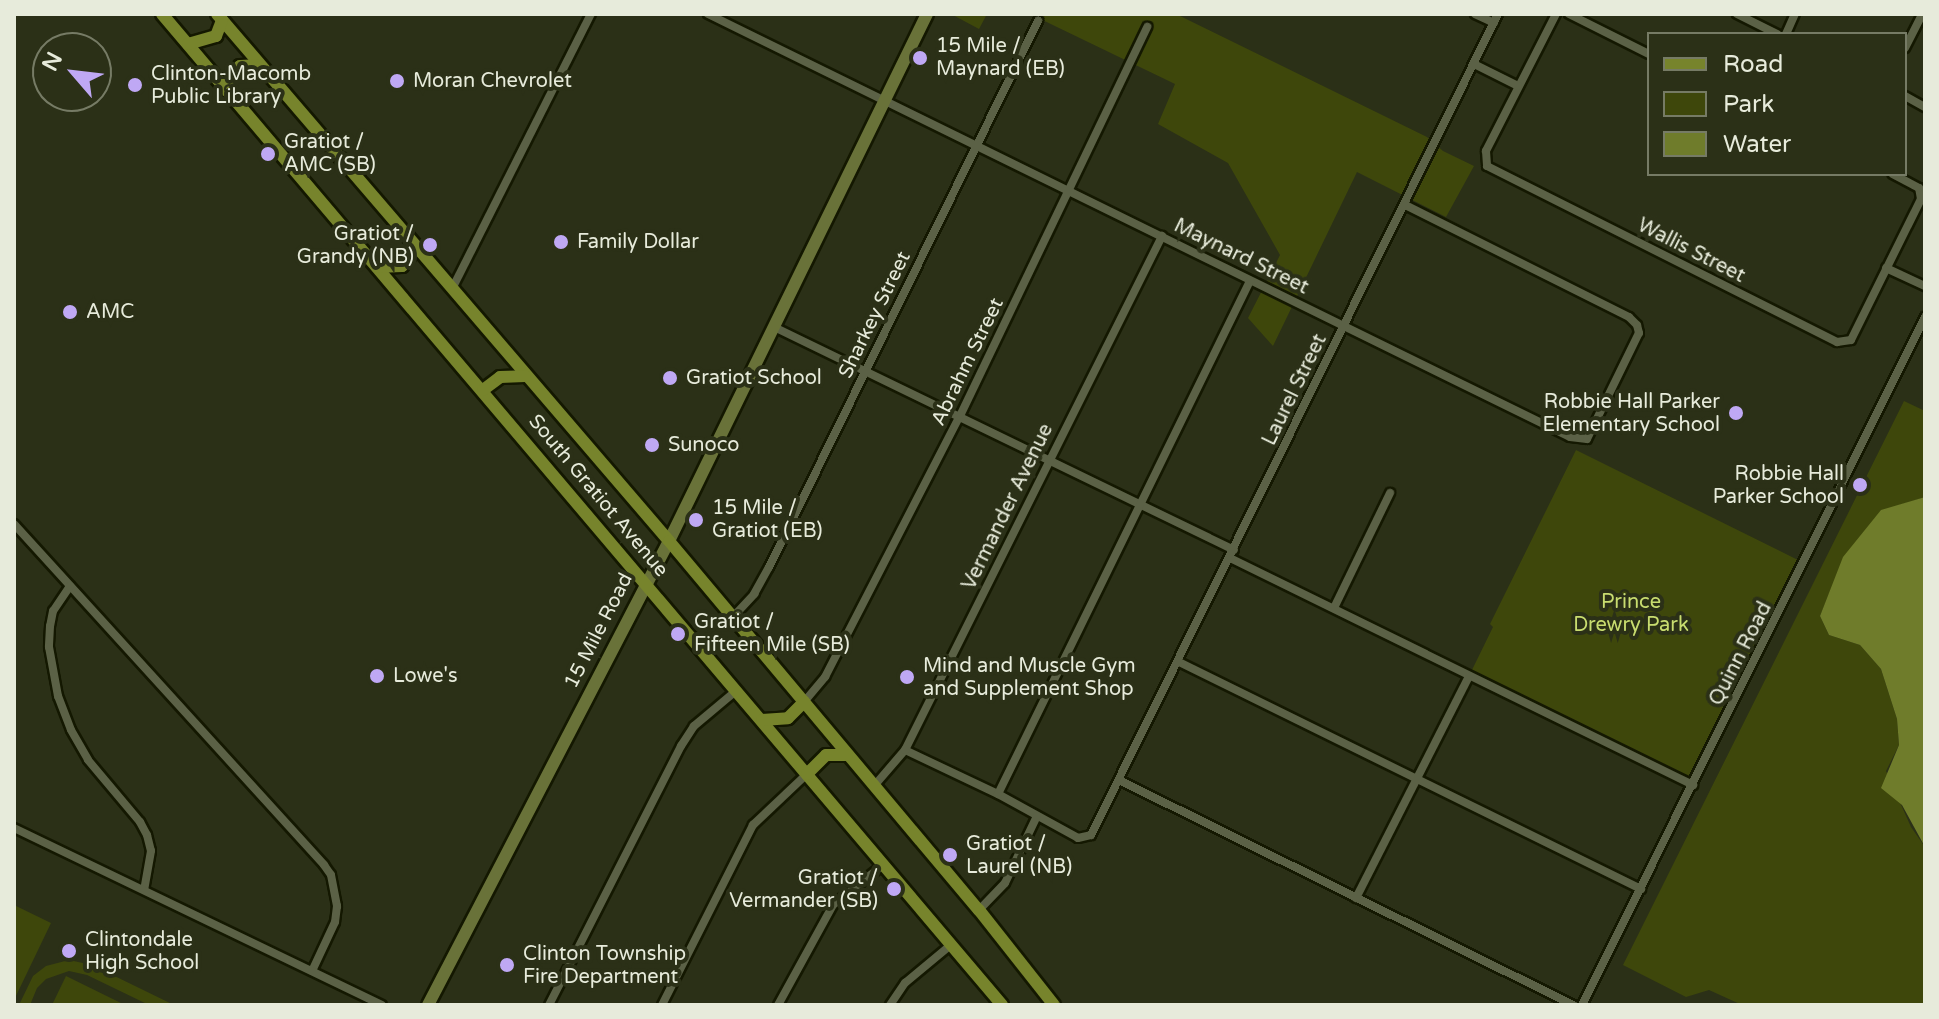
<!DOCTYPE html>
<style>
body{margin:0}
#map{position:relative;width:1939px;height:1019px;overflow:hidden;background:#2b3017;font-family:"Varela Round",sans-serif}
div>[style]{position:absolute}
.green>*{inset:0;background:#3e470b}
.water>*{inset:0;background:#6f7c2b}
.roads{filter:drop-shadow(2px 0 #141801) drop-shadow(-2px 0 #141801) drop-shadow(0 2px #141801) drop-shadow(0 -2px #141801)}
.street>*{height:8px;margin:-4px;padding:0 4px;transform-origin:4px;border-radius:4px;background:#5b6146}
.secondary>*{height:12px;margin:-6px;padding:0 6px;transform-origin:6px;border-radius:6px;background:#697239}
.primary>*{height:12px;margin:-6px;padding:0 6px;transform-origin:6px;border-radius:6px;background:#77842c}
.dots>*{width:22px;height:22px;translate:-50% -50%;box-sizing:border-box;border:4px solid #2b3017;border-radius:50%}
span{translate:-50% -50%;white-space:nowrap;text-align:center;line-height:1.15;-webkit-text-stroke:8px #2b3017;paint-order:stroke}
.poi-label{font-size:20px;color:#e7ebdb}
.left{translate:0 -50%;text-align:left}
.right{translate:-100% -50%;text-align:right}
.street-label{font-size:20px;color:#e7ebdb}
.park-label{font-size:20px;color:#c8dc6f}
.frame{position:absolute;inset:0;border:16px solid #e7ebdb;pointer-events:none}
.legend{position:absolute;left:1647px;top:32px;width:260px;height:144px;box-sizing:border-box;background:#2b3017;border:2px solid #767b65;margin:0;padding:10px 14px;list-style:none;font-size:24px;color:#e7ebdb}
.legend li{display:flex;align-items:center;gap:16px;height:40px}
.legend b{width:40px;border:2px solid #767b65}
.north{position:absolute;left:32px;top:32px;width:80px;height:80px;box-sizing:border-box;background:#2b3017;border:2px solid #767b65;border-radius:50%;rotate:298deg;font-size:22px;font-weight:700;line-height:32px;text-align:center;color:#e7ebdb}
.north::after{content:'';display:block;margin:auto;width:28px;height:36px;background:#bfa8f4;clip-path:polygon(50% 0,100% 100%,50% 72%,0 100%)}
</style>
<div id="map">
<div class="green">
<div style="clip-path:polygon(951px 14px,987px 14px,979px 29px)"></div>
<div style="clip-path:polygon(1030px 14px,1176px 14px,1427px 137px,1443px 151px,1474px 166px,1446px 217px,1357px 172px,1273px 346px,1248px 318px,1280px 255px,1228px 163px,1158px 124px,1175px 84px)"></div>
<div style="clip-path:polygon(1904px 401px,1925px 411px,1925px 497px,1881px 511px,1844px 557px,1820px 616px,1829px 635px,1860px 645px,1881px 669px,1897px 719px,1899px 745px,1886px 771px,1911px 827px,1925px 847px,1925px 1005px,1742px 1005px,1709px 990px,1686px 997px,1623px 965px)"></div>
<div style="clip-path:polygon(1576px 450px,1798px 560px,1690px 780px,1471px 672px,1493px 627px,1490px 624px)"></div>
<div style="clip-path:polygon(14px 905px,51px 923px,14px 1000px)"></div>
<div style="clip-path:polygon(69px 960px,92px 965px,174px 1005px,149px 1005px,87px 975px,69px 971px,46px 979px,37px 988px,30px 1005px,19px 1005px,33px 976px,46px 966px)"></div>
<div style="clip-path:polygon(66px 976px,125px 1005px,52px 1005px)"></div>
</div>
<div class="water">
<div style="clip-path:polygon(1925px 497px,1925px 847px,1902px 805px,1881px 788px,1899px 745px,1897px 719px,1881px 669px,1860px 645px,1829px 635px,1820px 616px,1843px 557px,1881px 510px)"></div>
</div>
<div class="roads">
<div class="street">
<div style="left:708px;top:14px;width:960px;rotate:26.14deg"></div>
<div style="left:1570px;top:437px;width:17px;rotate:7deg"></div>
<div style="left:1587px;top:439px;width:118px;rotate:-63.9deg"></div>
<div style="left:1639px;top:333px;width:8px;rotate:-104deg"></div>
<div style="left:1637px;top:325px;width:11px;rotate:-135deg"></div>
<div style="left:1629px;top:317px;width:250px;rotate:-153.4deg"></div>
<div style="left:1475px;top:14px;width:21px;rotate:25deg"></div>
<div style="left:1556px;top:14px;width:154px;rotate:117.1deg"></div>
<div style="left:1486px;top:151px;width:15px;rotate:86deg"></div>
<div style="left:1487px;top:166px;width:392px;rotate:26.7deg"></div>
<div style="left:1837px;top:342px;width:14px;rotate:-8deg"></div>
<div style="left:1851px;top:340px;width:157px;rotate:-63.6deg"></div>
<div style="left:1921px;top:199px;width:11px;rotate:-100deg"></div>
<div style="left:1919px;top:188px;width:30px;rotate:-152deg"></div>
<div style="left:1569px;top:14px;width:89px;rotate:26.6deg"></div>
<div style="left:1737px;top:14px;width:45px;rotate:26.6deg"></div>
<div style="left:1786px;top:34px;width:22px;rotate:-66deg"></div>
<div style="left:1905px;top:48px;width:38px;rotate:-63deg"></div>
<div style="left:1474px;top:64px;width:49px;rotate:26.6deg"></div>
<div style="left:1905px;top:96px;width:23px;rotate:29deg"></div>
<div style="left:1886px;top:268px;width:43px;rotate:24.8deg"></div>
<div style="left:452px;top:289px;width:308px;rotate:-63.2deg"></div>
<div style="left:774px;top:327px;width:511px;rotate:25.86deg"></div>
<div style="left:14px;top:524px;width:461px;rotate:47.7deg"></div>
<div style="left:324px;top:865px;width:12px;rotate:55deg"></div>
<div style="left:331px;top:875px;width:32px;rotate:79deg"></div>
<div style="left:337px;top:906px;width:16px;rotate:97deg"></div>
<div style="left:335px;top:922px;width:54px;rotate:115.1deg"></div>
<div style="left:1230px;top:558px;width:516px;rotate:26.12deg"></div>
<div style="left:70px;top:586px;width:30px;rotate:124deg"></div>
<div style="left:53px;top:611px;width:15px;rotate:101deg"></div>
<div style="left:50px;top:626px;width:21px;rotate:93deg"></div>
<div style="left:49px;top:647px;width:50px;rotate:79.6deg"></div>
<div style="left:58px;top:696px;width:36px;rotate:69deg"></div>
<div style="left:71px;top:730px;width:34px;rotate:60deg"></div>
<div style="left:88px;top:760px;width:81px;rotate:50deg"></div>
<div style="left:140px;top:822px;width:15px;rotate:62deg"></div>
<div style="left:147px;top:835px;width:16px;rotate:76deg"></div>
<div style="left:151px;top:851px;width:39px;rotate:100deg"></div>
<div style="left:1334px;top:608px;width:128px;rotate:-64deg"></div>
<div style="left:732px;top:618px;width:33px;rotate:-47deg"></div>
<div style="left:754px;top:594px;width:31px;rotate:-61deg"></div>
<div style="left:769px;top:567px;width:609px;rotate:-63.77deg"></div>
<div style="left:1179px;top:662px;width:515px;rotate:26.17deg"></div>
<div style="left:804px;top:702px;width:33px;rotate:-50deg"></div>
<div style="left:825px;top:677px;width:294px;rotate:-62.7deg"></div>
<div style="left:960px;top:416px;width:432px;rotate:-64.3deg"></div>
<div style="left:905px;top:750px;width:103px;rotate:25.3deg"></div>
<div style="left:998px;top:794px;width:91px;rotate:28.8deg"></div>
<div style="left:1078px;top:838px;width:13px;rotate:-13deg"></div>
<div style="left:1091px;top:835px;width:916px;rotate:-63.63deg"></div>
<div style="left:1119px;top:780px;width:507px;rotate:26.36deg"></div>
<div style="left:874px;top:786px;width:48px;rotate:-49.3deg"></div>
<div style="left:905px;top:750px;width:575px;rotate:-63.43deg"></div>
<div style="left:998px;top:794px;width:572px;rotate:-63.84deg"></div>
<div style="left:14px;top:828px;width:408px;rotate:25.7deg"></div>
<div style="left:1356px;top:898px;width:249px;rotate:-63deg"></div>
<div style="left:979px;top:910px;width:37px;rotate:-46deg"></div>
<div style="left:1005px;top:883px;width:74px;rotate:-64.5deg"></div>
<div style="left:549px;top:1005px;width:291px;rotate:-63deg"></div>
<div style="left:681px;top:746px;width:24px;rotate:-57deg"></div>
<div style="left:694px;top:726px;width:56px;rotate:-39.9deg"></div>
<div style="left:662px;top:1005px;width:202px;rotate:-63.2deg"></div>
<div style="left:753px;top:825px;width:74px;rotate:-43.4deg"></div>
<div style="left:778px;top:1005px;width:114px;rotate:-61.2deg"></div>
<div style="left:833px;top:905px;width:65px;rotate:-38.8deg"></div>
<div style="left:890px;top:1005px;width:27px;rotate:-56deg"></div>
<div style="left:905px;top:983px;width:61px;rotate:-39.7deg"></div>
<div style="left:1582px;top:1005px;width:769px;rotate:-63.5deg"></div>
</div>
<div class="secondary">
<div style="left:428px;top:1005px;width:523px;rotate:-62.55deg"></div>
<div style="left:669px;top:541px;width:587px;rotate:-63.92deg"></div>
</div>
<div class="primary">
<div style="left:162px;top:14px;width:1299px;rotate:49.71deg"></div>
<div style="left:217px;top:14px;width:694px;rotate:49.38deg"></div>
<div style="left:669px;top:541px;width:482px;rotate:50deg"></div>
<div style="left:979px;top:910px;width:121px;rotate:51.7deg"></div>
<div style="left:188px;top:44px;width:29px;rotate:-16deg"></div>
<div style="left:216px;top:36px;width:17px;rotate:-69deg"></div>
<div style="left:224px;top:87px;width:26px;rotate:-53deg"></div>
<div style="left:240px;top:66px;width:20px;rotate:-3deg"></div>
<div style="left:377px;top:267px;width:25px;rotate:-2deg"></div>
<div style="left:402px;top:266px;width:23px;rotate:-52deg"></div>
<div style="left:483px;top:390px;width:21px;rotate:-37deg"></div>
<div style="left:500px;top:377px;width:25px;rotate:-2deg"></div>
<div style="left:762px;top:720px;width:26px;rotate:-4deg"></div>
<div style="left:788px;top:718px;width:23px;rotate:-45deg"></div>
<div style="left:807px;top:774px;width:27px;rotate:-45deg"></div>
<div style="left:826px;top:755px;width:21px"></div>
</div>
</div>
<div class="dots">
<div style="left:920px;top:58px;background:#bfa8f4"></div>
<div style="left:397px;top:81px;background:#bfa8f4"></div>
<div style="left:135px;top:85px;background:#bfa8f4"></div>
<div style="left:268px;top:154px;background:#bfa8f4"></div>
<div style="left:561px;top:242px;background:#bfa8f4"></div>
<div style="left:430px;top:245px;background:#bfa8f4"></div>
<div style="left:70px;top:312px;background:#bfa8f4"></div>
<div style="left:670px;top:378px;background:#bfa8f4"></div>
<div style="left:1736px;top:413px;background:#bfa8f4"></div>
<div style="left:652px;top:445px;background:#bfa8f4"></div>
<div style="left:1860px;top:485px;background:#bfa8f4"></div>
<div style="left:696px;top:520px;background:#bfa8f4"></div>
<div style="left:678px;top:634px;background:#bfa8f4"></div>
<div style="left:377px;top:676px;background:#bfa8f4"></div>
<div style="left:907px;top:677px;background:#bfa8f4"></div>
<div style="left:950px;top:855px;background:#bfa8f4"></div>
<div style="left:894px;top:889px;background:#bfa8f4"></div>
<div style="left:69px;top:951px;background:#bfa8f4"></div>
<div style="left:507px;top:965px;background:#bfa8f4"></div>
</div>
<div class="poi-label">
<span class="left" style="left:936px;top:58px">15 Mile /<br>Maynard (EB)</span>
<span class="left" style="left:151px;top:86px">Clinton-Macomb<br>Public Library</span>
<span class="left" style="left:413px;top:81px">Moran Chevrolet</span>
<span class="left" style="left:284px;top:154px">Gratiot /<br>AMC (SB)</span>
<span class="right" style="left:414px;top:246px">Gratiot /<br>Grandy (NB)</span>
<span class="left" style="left:577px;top:242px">Family Dollar</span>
<span class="left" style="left:86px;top:312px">AMC</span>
<span class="left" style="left:686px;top:378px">Gratiot School</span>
<span class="right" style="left:1720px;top:414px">Robbie Hall Parker<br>Elementary School</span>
<span class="left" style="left:668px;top:445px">Sunoco</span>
<span class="right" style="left:1844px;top:486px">Robbie Hall<br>Parker School</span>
<span class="left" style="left:712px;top:520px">15 Mile /<br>Gratiot (EB)</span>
<span class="left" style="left:694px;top:634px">Gratiot /<br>Fifteen Mile (SB)</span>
<span class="left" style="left:923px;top:678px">Mind and Muscle Gym<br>and Supplement Shop</span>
<span class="left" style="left:393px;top:676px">Lowe's</span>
<span class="left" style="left:966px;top:856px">Gratiot /<br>Laurel (NB)</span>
<span class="right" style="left:878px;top:890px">Gratiot /<br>Vermander (SB)</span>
<span class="left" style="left:85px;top:952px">Clintondale<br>High School</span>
<span class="left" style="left:523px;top:966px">Clinton Township<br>Fire Department</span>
</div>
<div class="street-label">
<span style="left:1691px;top:251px;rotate:27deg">Wallis Street</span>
<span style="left:1241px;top:257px;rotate:26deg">Maynard Street</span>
<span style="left:875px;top:315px;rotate:-64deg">Sharkey Street</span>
<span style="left:968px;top:362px;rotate:-64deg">Abrahm Street</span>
<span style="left:1295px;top:390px;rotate:-64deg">Laurel Street</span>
<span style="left:598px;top:496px;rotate:50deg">South Gratiot Avenue</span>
<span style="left:1008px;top:507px;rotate:-64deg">Vermander Avenue</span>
<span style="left:599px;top:631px;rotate:-63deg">15 Mile Road</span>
<span style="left:1741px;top:654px;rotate:-63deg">Quinn Road</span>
</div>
<div class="park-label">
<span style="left:1631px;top:614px">Prince<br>Drewry Park</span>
</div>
<div class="frame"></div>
<ul class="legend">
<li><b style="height:10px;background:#77842c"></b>Road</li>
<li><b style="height:22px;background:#3e470b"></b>Park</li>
<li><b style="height:22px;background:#6f7c2b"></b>Water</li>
</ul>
<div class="north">N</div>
</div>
